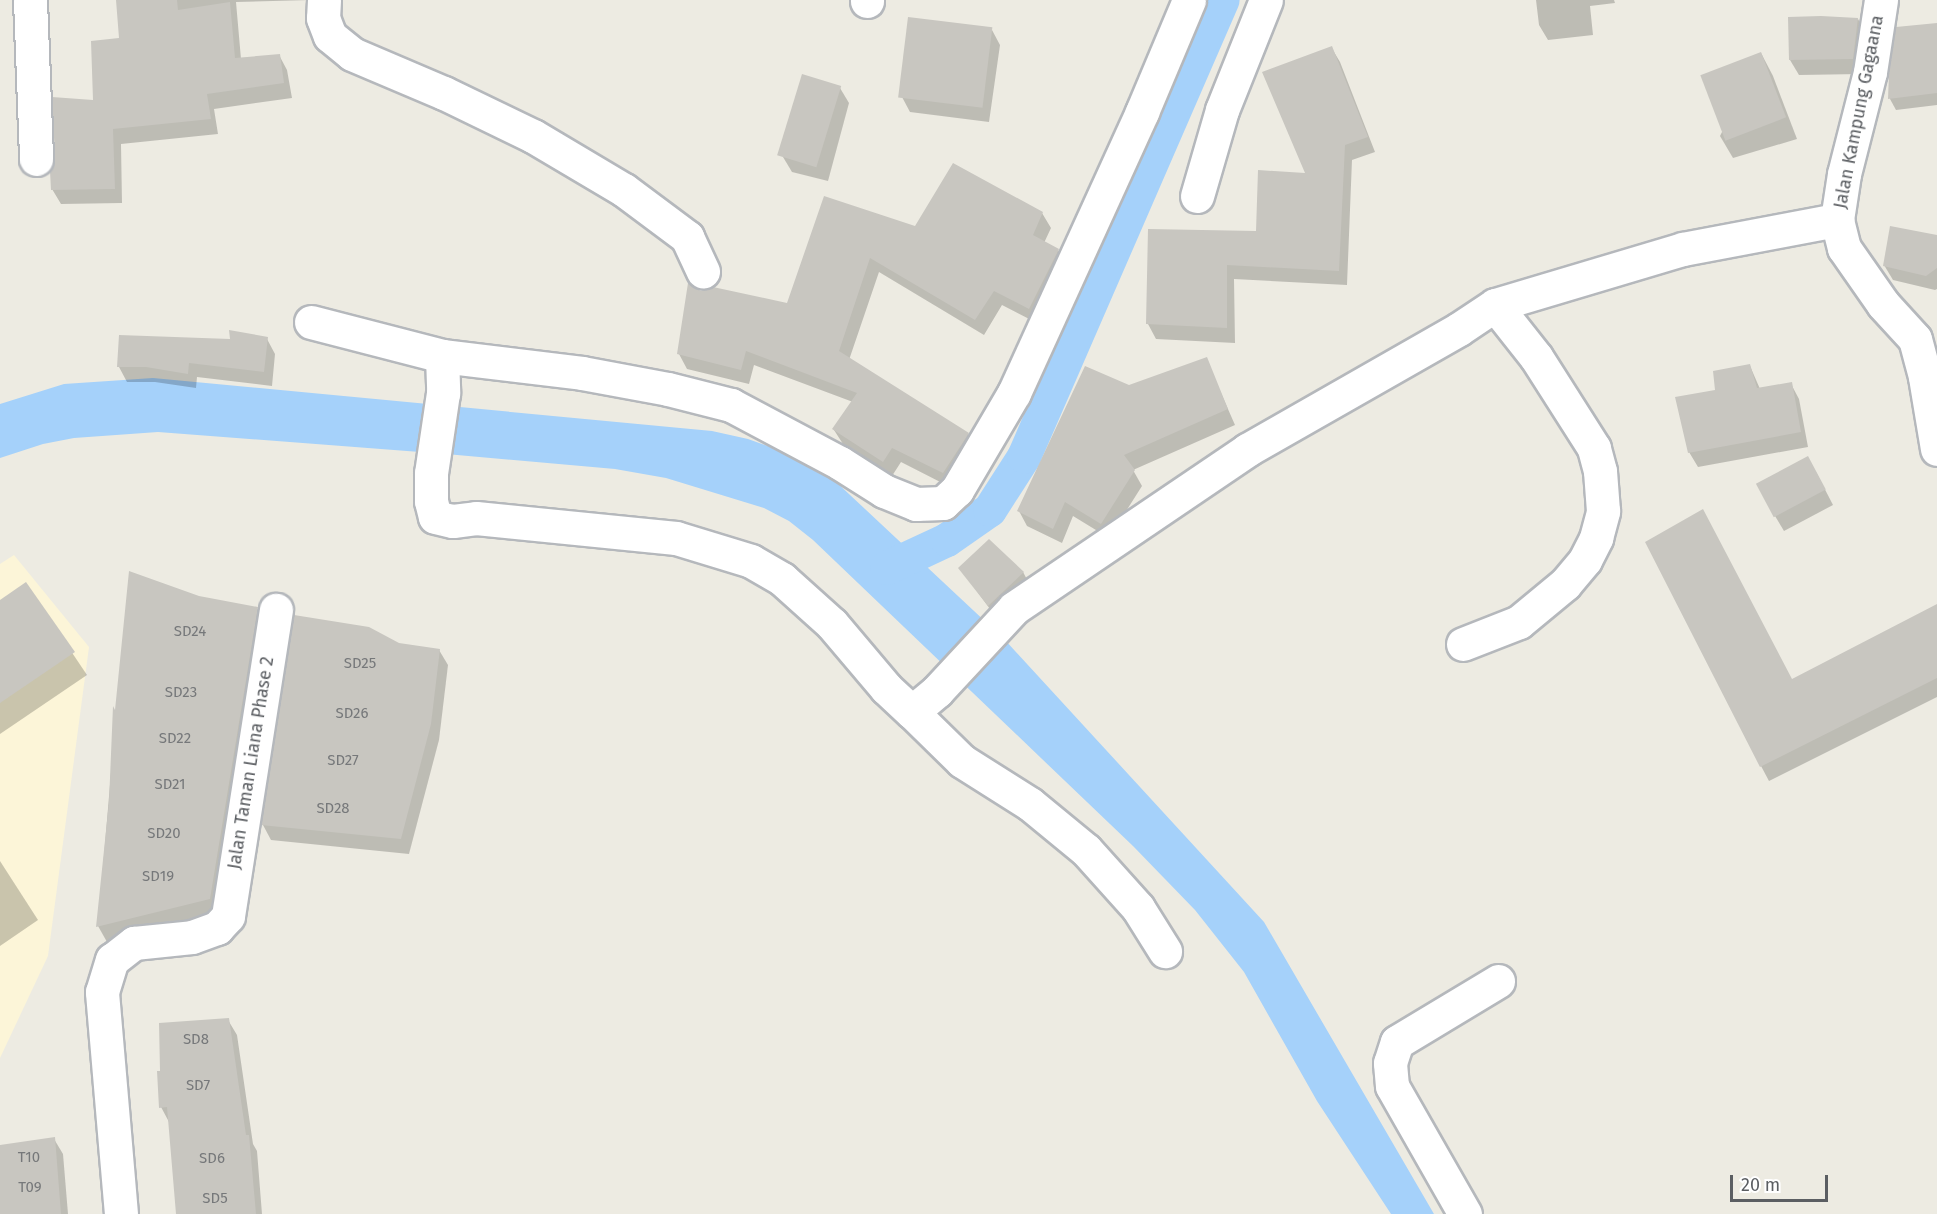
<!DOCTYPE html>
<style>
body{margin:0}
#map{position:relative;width:1937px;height:1214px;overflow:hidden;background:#edebe2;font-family:"Fira Sans",sans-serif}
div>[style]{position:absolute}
.commercial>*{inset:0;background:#fcf5d8}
.water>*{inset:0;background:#a5d1fa}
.shadow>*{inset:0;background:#0003}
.canal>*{height:34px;margin:-17px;padding:0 17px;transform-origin:17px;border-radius:17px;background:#a5d1fa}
.building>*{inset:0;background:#c8c6c0;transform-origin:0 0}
.roads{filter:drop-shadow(2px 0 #b5b8bc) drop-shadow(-2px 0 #b5b8bc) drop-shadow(0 2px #b5b8bc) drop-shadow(0 -2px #b5b8bc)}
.minor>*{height:33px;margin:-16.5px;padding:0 16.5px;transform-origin:16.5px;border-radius:16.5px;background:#fff}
span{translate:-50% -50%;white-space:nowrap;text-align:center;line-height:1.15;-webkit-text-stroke:5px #fff;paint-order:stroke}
.number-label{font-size:15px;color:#76787a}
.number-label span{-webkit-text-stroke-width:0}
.street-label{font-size:18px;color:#5b5e62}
.scale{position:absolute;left:1730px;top:1175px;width:98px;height:27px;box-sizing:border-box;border:3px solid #5b5e62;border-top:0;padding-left:8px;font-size:18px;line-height:21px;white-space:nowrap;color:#5b5e62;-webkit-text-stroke:4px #fff;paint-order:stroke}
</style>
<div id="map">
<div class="commercial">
<div style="clip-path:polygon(14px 555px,89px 647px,48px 956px,0 1058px,0 564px)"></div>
</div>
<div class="water">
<div style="clip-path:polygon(153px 378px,712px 431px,748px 439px,796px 456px,834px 480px,1005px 640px,1264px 922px,1434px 1214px,1391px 1214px,1317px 1101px,1244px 972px,1195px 910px,1133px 846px,813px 540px,789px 521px,764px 508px,666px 478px,615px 469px,446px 454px,158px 432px,74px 438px,43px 444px,0 458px,0 404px,64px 384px)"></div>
</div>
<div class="shadow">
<div style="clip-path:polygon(117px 0,311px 0,236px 2px,241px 59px,279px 55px,287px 70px,292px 98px,214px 109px,218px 134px,121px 144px,122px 203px,61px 204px,52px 189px,56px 159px,95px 102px,120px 39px)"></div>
<div style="clip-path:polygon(1536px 0,1614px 0,1615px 3px,1590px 6px,1593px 35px,1548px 40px,1539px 25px)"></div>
<div style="clip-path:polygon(1858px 19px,1866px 34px,1861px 74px,1799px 75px,1790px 60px)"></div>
<div style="clip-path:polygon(1937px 24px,1937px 105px,1896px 110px,1890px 99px,1890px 74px)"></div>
<div style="clip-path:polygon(992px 30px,1000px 45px,989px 122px,910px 112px,902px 97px)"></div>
<div style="clip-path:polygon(1331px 47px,1340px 62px,1375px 152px,1352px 160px,1347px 285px,1234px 279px,1235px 343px,1156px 339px,1148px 324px,1258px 233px,1308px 174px)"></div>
<div style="clip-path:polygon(1761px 53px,1773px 76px,1797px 139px,1733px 158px,1720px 136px)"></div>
<div style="clip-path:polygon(840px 88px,849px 103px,828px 181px,792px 172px,783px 157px)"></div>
<div style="clip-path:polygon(1042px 213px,1051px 228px,1044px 243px,1058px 250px,1067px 265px,1037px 323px,1002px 305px,984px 335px,879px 272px,849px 360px,968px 434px,977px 449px,952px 488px,901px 462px,892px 476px,843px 444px,834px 430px,853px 402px,754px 365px,749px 384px,687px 369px,679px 354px,700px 292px,788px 304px,916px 228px)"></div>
<div style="clip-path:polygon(1937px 237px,1937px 289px,1935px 290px,1893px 280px,1884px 265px)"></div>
<div style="clip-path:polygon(267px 339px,275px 354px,272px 386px,197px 377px,196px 388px,155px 382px,127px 382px,119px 367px,232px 340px)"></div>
<div style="clip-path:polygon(1206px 359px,1235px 425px,1133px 470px,1142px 486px,1109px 538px,1073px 516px,1062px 543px,1027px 526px,1019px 511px,1129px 386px)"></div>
<div style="clip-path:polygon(1750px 366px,1760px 389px,1791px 384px,1799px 399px,1808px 447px,1698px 467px,1689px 452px,1716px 391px)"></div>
<div style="clip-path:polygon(1816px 472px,1833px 505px,1784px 531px,1775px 516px)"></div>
<div style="clip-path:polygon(960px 568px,1023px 572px,1031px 587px,998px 620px)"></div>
<div style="clip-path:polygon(26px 584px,87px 675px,0 734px,0 602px)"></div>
<div style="clip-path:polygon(199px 598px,257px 608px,266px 624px,218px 915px,107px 942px,98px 926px,116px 714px)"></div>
<div style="clip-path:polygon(1937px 606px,1937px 697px,1769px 781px,1761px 766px,1792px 681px)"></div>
<div style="clip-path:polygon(399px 644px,439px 650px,448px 665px,439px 740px,409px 854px,271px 840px,263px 825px)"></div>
<div style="clip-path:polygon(0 861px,38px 920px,0 946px)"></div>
<div style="clip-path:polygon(228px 1020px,237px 1035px,253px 1144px,257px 1151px,262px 1214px,179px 1214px,169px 1122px,161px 1107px)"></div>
<div style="clip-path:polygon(54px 1139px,63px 1154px,68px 1214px,0 1214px,0 1147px)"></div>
</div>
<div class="canal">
<div style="left:887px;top:568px;width:66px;rotate:-25deg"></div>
<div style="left:947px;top:540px;width:52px;rotate:-34.9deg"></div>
<div style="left:990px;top:510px;width:63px;rotate:-57.3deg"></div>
<div style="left:1024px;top:457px;width:498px;rotate:-66.5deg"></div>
</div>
<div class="building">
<div style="clip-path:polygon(116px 0,177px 0,178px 10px,230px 2px,235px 58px,280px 54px,284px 83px,207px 94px,211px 119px,113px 129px,115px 189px,51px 190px,50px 171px,55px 158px,52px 97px,93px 100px,91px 41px,119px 38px)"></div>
<div style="clip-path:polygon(1821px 16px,1858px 18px,1853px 59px,1789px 60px,1788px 17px)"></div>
<div style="left:908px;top:17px;width:85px;height:81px;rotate:7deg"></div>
<div style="clip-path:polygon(1937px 23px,1937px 93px,1888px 99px,1889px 74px,1896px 27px)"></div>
<div style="clip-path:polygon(1332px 46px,1368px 137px,1345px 145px,1339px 271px,1227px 265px,1227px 328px,1146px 324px,1148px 229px,1256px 231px,1258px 170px,1305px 173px,1262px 72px)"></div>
<div style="left:1761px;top:52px;width:70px;height:65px;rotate:69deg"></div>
<div style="left:802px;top:74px;width:41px;height:85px;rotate:17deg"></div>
<div style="clip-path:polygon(953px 163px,1043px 212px,1033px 235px,1059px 249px,1029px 309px,994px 291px,975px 320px,870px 258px,839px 351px,969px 433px,943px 473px,892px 448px,883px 462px,832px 429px,857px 393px,746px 351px,741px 370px,677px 354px,688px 283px,701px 291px,713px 287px,787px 303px,824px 196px,915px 226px)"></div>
<div style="clip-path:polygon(1890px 226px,1937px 235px,1937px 268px,1926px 276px,1883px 266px)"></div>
<div style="clip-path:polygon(229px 330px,268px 337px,264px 372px,189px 363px,188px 374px,146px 367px,117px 367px,119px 335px,230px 339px)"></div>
<div style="clip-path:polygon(1207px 357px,1228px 409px,1124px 455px,1135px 470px,1101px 524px,1065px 502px,1053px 529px,1017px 511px,1085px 366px,1129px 385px)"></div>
<div style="clip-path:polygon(1750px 364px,1757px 388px,1792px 382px,1801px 432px,1688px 453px,1675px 397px,1715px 390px,1713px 371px)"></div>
<div style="left:1808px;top:456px;width:38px;height:59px;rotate:62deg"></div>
<div style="clip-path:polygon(1703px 509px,1792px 679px,1937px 604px,1937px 678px,1760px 767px,1645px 542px)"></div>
<div style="clip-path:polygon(989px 539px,1024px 572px,988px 606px,958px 568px)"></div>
<div style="clip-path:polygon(129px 571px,199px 596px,258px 607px,210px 899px,96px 927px,109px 802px,113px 706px,115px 710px)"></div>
<div style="clip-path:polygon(26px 582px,75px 652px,0 703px,0 600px)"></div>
<div style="clip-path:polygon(294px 615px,369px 627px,399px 643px,440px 649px,431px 724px,401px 839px,261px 825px)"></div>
<div style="clip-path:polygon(229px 1018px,246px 1135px,249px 1135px,256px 1214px,176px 1214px,167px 1107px,159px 1108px,157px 1071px,160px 1071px,159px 1023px)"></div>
<div style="clip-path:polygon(55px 1137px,61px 1214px,0 1214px,0 1145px)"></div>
</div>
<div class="roads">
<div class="minor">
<div style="left:30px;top:0;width:159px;rotate:87.8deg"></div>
<div style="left:324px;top:0;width:18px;rotate:93deg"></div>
<div style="left:323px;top:18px;width:19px;rotate:69deg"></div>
<div style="left:330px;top:36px;width:28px;rotate:39deg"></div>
<div style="left:352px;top:54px;width:100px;rotate:23deg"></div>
<div style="left:444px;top:93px;width:99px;rotate:25.8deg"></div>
<div style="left:533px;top:136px;width:106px;rotate:30.7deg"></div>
<div style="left:624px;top:190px;width:79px;rotate:36.7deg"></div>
<div style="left:687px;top:237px;width:38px;rotate:65deg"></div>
<div style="left:1881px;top:0;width:73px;rotate:98.7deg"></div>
<div style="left:1870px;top:72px;width:105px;rotate:104.3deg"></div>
<div style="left:1844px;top:174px;width:47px;rotate:98.7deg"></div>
<div style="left:1837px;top:220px;width:29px;rotate:76deg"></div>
<div style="left:1844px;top:248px;width:68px;rotate:55.1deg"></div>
<div style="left:1883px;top:304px;width:47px;rotate:47.6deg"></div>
<div style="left:1915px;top:339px;width:39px;rotate:75deg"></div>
<div style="left:1925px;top:377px;width:73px;rotate:80.5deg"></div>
<div style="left:867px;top:1px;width:1px;rotate:-90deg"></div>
<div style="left:1197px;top:196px;width:90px;rotate:-73.8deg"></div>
<div style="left:1222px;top:110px;width:118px;rotate:-68.2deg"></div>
<div style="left:311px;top:322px;width:135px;rotate:14.5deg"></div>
<div style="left:442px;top:356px;width:141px;rotate:6.9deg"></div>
<div style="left:582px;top:373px;width:87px;rotate:10.5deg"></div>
<div style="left:668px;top:389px;width:65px;rotate:14.3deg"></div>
<div style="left:731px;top:405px;width:123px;rotate:28deg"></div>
<div style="left:840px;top:463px;width:52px;rotate:32.5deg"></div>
<div style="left:884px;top:491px;width:35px;rotate:22deg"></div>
<div style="left:916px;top:504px;width:27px;rotate:-2deg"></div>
<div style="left:943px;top:503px;width:19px;rotate:-43deg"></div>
<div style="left:957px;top:490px;width:113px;rotate:-59.6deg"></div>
<div style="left:1014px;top:393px;width:309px;rotate:-65.5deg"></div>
<div style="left:1142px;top:112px;width:121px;rotate:-67.2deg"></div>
<div style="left:442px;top:356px;width:37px;rotate:88deg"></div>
<div style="left:443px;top:393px;width:81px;rotate:98.5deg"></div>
<div style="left:431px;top:473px;width:28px;rotate:90deg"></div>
<div style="left:431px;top:501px;width:16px;rotate:76deg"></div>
<div style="left:435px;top:517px;width:18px;rotate:13deg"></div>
<div style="left:453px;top:521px;width:23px;rotate:-7deg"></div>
<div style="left:476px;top:518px;width:201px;rotate:5.7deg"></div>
<div style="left:676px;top:538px;width:78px;rotate:17deg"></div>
<div style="left:751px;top:561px;width:36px;rotate:30deg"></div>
<div style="left:782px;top:579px;width:67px;rotate:42deg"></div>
<div style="left:832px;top:624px;width:84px;rotate:49.8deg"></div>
<div style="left:886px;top:688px;width:35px;rotate:43deg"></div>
<div style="left:912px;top:712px;width:33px;rotate:-40deg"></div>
<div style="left:937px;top:691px;width:113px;rotate:-47.1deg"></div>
<div style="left:1014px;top:608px;width:282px;rotate:-34.1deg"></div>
<div style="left:1247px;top:450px;width:244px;rotate:-29.7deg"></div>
<div style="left:1459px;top:329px;width:43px;rotate:-33.7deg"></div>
<div style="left:1495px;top:305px;width:196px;rotate:-16.6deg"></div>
<div style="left:1683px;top:249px;width:157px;rotate:-10.7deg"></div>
<div style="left:1463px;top:644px;width:60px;rotate:-21.4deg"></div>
<div style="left:1519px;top:622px;width:60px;rotate:-39.6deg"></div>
<div style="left:1565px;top:584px;width:31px;rotate:-50deg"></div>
<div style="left:1585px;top:560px;width:25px;rotate:-63deg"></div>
<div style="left:1596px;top:538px;width:28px;rotate:-75deg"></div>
<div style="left:1603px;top:511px;width:40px;rotate:-94.3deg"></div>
<div style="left:1600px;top:471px;width:24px;rotate:-105deg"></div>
<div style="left:1594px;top:448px;width:108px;rotate:-122.5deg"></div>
<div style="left:1536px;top:357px;width:66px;rotate:-128.3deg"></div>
<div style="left:912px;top:712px;width:70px;rotate:44.4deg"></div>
<div style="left:962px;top:761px;width:80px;rotate:32.3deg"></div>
<div style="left:1030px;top:804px;width:72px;rotate:39.4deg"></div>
<div style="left:1086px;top:850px;width:78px;rotate:48.1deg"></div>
<div style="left:1138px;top:908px;width:51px;rotate:57.9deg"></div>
<div style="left:121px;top:1214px;width:223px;rotate:-94.9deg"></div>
<div style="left:102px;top:992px;width:34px;rotate:-73deg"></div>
<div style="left:112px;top:960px;width:28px;rotate:-38deg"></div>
<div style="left:134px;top:943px;width:58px;rotate:-5.9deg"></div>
<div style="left:192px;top:937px;width:27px;rotate:-20deg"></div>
<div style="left:217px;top:928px;width:16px;rotate:-47deg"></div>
<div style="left:228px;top:916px;width:310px;rotate:-81.1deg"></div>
<div style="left:1465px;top:1214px;width:147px;rotate:-119.7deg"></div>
<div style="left:1392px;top:1086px;width:23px;rotate:-95deg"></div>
<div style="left:1390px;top:1063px;width:22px;rotate:-72deg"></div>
<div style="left:1397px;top:1042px;width:118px;rotate:-31.1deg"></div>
</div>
</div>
<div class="number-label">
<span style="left:190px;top:632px">SD24</span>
<span style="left:360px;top:664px">SD25</span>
<span style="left:181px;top:693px">SD23</span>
<span style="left:352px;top:714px">SD26</span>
<span style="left:175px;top:739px">SD22</span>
<span style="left:343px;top:761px">SD27</span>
<span style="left:170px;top:785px">SD21</span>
<span style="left:333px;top:809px">SD28</span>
<span style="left:164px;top:834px">SD20</span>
<span style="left:158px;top:877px">SD19</span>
<span style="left:196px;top:1040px">SD8</span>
<span style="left:198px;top:1086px">SD7</span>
<span style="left:29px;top:1158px">T10</span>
<span style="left:212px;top:1159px">SD6</span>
<span style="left:30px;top:1188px">T09</span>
<span style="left:215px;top:1199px">SD5</span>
</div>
<div class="street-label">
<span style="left:1859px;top:112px;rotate:-79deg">Jalan Kampung Gagaana</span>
<span style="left:251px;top:763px;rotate:-81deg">Jalan Taman Liana Phase 2</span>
</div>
<div class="scale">20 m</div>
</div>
